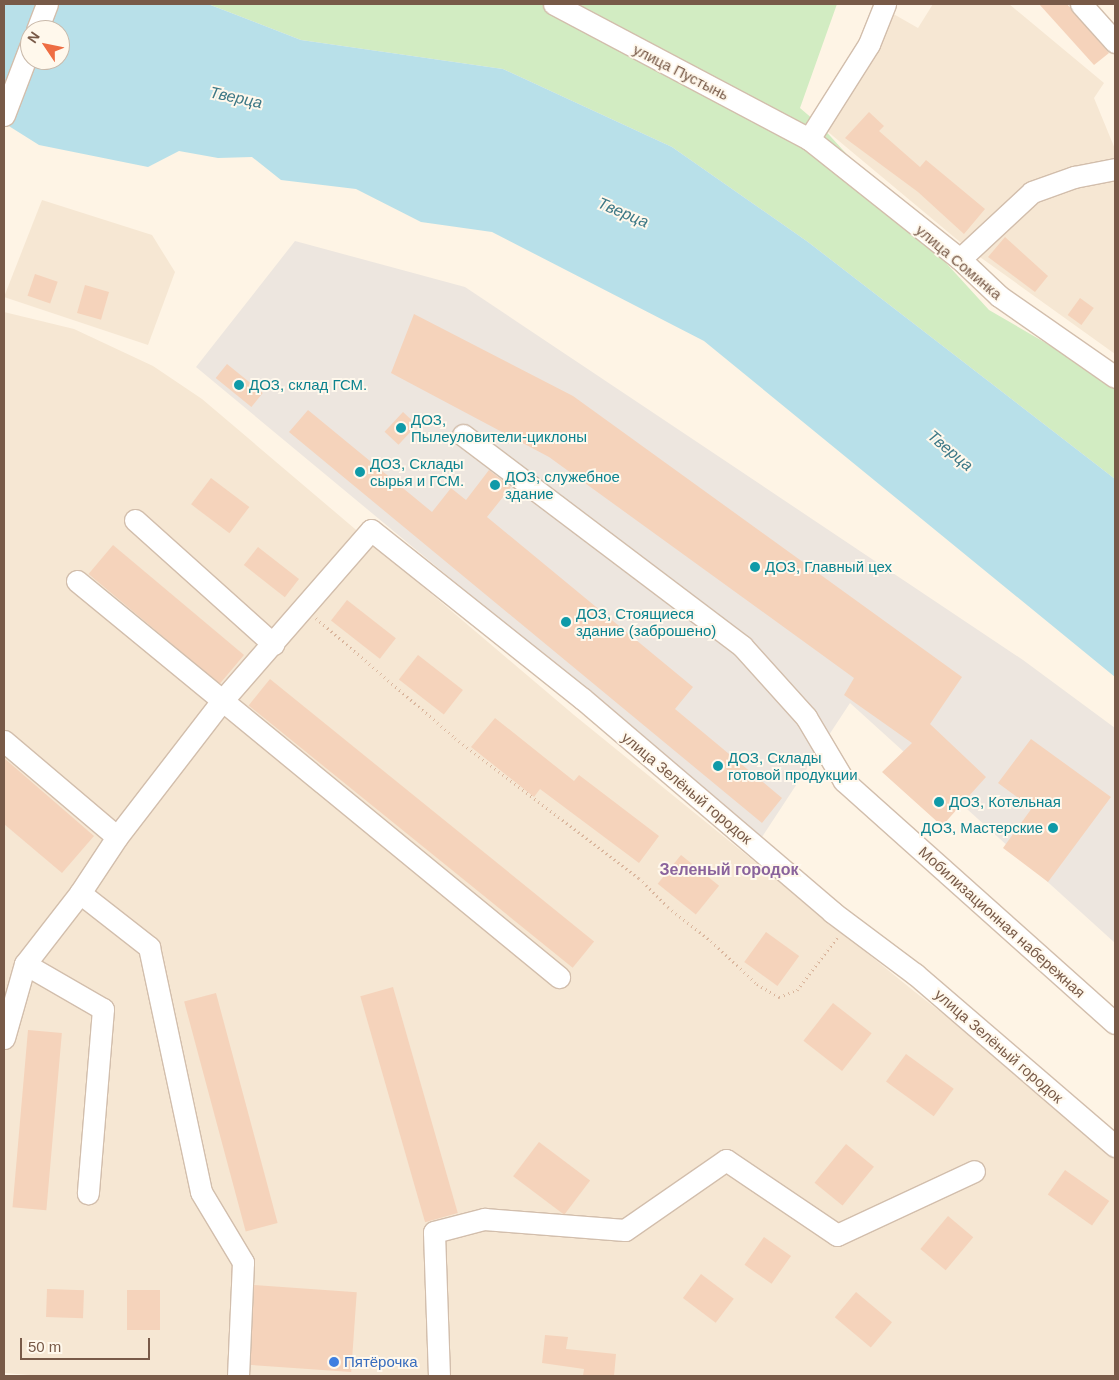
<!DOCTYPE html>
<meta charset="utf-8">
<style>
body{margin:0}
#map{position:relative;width:1119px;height:1380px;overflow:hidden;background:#fef4e5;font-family:Arial,sans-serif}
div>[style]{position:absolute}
.residential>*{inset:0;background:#f6e7d3}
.industrial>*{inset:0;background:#ede6df}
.green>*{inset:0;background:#d2ecc2}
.water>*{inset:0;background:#b8e0e9}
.building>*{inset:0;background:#f5d3bb;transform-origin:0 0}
.path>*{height:3px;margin-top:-1.5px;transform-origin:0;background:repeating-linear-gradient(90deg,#dab69d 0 1px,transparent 0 5px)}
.roads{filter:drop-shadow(1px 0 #d2beac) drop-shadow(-1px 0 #d2beac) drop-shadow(0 1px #d2beac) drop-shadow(0 -1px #d2beac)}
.minor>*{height:21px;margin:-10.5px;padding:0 10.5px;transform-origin:10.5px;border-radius:10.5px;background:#fff}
.dots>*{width:14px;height:14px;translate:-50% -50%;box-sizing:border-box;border:2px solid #fff8ec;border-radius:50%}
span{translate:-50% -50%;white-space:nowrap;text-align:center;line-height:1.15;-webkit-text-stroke:4px #fff8ec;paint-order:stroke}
.street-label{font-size:15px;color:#785a48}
.culture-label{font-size:15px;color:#0d838f}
.left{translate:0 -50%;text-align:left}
.right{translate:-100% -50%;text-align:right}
.shop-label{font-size:15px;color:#366cbe}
.water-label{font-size:16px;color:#3d7886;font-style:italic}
.neighbourhood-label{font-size:16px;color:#8a639c;font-weight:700}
.frame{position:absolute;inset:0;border:5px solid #785a48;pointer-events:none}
.north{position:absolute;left:20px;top:20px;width:50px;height:50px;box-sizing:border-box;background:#fff8ec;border:1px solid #c9b9aa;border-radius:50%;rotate:304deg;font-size:14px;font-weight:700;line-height:20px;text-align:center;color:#785a48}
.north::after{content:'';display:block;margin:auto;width:18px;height:22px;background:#ee6d43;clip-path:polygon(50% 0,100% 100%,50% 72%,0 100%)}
.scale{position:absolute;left:20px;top:1338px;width:130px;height:22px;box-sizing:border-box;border:2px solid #785a48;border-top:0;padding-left:6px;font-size:15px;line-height:18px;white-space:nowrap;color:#785a48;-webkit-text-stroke:4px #fff8ec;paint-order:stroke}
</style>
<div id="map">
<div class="residential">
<div style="clip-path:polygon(933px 4px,1009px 4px,1104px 83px,1094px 98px,1115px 149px,1115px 354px,966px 247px,821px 126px,890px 12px,918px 28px)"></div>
<div style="clip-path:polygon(42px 200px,152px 235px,175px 272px,148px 345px,4px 297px)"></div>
<div style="clip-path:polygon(4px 312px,74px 329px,153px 366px,202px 399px,574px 715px,915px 992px,1115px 1147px,1115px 1376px,43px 1376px,4px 1373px)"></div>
</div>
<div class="industrial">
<div style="clip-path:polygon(295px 241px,465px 287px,1023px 660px,1115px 728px,1115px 943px,850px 703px,762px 837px,196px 367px)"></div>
</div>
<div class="green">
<div style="clip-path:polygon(208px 4px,837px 4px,800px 108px,821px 126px,989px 310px,1115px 383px,1115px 479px,808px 242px,672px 147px,503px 69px,301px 40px)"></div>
</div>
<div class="water">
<div style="clip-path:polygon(evenodd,4px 4px,208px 4px,301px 40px,503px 69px,672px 147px,808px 242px,1115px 479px,1115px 677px,704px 341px,492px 232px,421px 222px,356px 189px,281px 180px,252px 157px,218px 158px,179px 151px,148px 167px,39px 145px,4px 123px,4px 4px,30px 30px,60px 30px,60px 60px,30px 60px,30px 30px)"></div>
</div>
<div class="building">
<div style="clip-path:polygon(1039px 4px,1067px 4px,1109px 53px,1094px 65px)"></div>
<div style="clip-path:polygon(869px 112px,884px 126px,879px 131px,920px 167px,926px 160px,985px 209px,964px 234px,918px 192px,845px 138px)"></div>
<div style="clip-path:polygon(1005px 237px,1048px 276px,1035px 292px,988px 257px)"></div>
<div style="left:35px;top:274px;width:24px;height:23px;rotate:19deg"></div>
<div style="left:85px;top:285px;width:25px;height:29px;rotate:16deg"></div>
<div style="left:1080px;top:298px;width:17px;height:21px;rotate:36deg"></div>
<div style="clip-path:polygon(414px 314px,573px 396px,962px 677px,930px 724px,986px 777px,942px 826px,882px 772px,912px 743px,844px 695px,854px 678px,549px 457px,391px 373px)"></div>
<div style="left:227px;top:364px;width:46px;height:18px;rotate:39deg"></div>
<div style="clip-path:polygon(308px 410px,432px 512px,451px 488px,466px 500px,489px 470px,511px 487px,487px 517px,693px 687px,675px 709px,782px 798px,762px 823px,289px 432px)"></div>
<div style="left:403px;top:412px;width:19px;height:27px;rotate:43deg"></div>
<div style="left:211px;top:478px;width:48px;height:33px;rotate:37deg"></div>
<div style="left:113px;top:545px;width:171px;height:38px;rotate:40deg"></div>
<div style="left:258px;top:547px;width:52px;height:23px;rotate:38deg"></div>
<div style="left:347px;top:600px;width:62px;height:26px;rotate:38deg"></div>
<div style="left:418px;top:655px;width:57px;height:31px;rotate:38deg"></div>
<div style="left:270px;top:679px;width:417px;height:34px;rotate:39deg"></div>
<div style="clip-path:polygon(495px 718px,574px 781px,579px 775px,659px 836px,639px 863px,540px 789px,534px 797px,471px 747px)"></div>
<div style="clip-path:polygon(1031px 739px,1111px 797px,1048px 882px,1003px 848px,1032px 808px,998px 783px)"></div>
<div style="clip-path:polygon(4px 758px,94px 836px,62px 873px,4px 824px)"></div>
<div style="left:681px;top:855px;width:49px;height:37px;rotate:39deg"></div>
<div style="left:766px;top:932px;width:41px;height:37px;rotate:36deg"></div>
<div style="left:393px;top:987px;width:235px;height:34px;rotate:74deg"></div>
<div style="left:216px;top:993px;width:238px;height:33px;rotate:75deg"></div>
<div style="left:833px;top:1003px;width:49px;height:48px;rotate:38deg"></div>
<div style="left:28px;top:1030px;width:34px;height:178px;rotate:5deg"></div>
<div style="left:906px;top:1054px;width:59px;height:34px;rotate:36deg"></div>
<div style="left:539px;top:1142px;width:64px;height:43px;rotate:37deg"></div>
<div style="left:846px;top:1144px;width:36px;height:50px;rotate:39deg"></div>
<div style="left:1065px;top:1170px;width:54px;height:30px;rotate:35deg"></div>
<div style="left:948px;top:1216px;width:33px;height:43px;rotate:40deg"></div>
<div style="left:764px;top:1237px;width:33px;height:34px;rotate:35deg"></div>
<div style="left:701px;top:1274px;width:41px;height:30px;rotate:37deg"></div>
<div style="left:254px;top:1285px;width:103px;height:80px;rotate:4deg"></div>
<div style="left:47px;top:1289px;width:37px;height:28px;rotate:2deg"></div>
<div style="left:127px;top:1290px;width:33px;height:40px"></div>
<div style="left:856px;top:1292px;width:47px;height:33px;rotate:40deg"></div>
<div style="clip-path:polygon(545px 1335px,568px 1337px,566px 1349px,616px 1354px,614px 1376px,583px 1376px,584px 1369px,542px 1363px)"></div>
</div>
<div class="path">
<div style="left:316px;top:618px;width:184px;rotate:40.8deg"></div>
<div style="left:455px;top:738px;width:231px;rotate:37.3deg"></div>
<div style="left:639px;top:878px;width:41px;rotate:45deg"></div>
<div style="left:668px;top:907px;width:55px;rotate:38.3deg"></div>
<div style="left:711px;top:941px;width:63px;rotate:43.1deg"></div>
<div style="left:757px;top:984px;width:26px;rotate:31deg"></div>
<div style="left:779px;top:997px;width:19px;rotate:-21deg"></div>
<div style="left:797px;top:990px;width:66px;rotate:-52.4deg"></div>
</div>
<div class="roads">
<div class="minor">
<div style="left:554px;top:4px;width:289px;rotate:27.9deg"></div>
<div style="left:809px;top:139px;width:193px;rotate:38.5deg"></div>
<div style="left:960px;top:259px;width:54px;rotate:43.5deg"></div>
<div style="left:999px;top:296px;width:141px;rotate:34.9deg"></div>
<div style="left:1081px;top:4px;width:51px;rotate:48.2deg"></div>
<div style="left:37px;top:30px;width:28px;rotate:-69deg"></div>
<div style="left:4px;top:115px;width:73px;rotate:-69.1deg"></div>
<div style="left:809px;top:139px;width:112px;rotate:-57.7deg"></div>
<div style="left:869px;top:44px;width:43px;rotate:-68.2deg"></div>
<div style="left:960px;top:259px;width:98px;rotate:-42.9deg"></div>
<div style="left:1032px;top:192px;width:45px;rotate:-19.7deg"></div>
<div style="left:1074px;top:177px;width:42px;rotate:-11deg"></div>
<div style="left:463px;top:435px;width:350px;rotate:37.1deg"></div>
<div style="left:742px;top:646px;width:96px;rotate:48deg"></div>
<div style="left:806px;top:717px;width:74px;rotate:59.3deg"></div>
<div style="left:844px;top:781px;width:363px;rotate:41.8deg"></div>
<div style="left:135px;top:520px;width:186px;rotate:41.9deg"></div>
<div style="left:77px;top:581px;width:624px;rotate:39.41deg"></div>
<div style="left:4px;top:741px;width:148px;rotate:40.3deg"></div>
<div style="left:80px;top:893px;width:67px;rotate:-56.5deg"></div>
<div style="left:117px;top:837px;width:170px;rotate:-52.4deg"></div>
<div style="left:221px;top:702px;width:228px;rotate:-48.9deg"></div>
<div style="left:371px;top:530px;width:271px;rotate:38.6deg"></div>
<div style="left:583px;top:699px;width:328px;rotate:40.5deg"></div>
<div style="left:832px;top:912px;width:104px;rotate:36.8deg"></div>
<div style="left:915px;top:974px;width:264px;rotate:40.7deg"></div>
<div style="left:25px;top:964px;width:90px;rotate:30deg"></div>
<div style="left:103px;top:1009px;width:185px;rotate:94.7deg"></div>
<div style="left:4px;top:1038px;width:77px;rotate:-74.2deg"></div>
<div style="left:25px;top:964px;width:90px;rotate:-52.2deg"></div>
<div style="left:80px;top:893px;width:88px;rotate:38deg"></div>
<div style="left:149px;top:947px;width:250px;rotate:78deg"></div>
<div style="left:201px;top:1192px;width:82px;rotate:59deg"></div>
<div style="left:243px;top:1262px;width:114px;rotate:92.5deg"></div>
<div style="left:439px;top:1376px;width:144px;rotate:-92deg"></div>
<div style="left:434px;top:1232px;width:52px;rotate:-14.6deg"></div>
<div style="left:484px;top:1219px;width:141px;rotate:4.5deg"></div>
<div style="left:625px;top:1230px;width:123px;rotate:-34.7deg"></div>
<div style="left:726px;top:1160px;width:134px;rotate:34deg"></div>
<div style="left:837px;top:1235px;width:151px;rotate:-25deg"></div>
</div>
</div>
<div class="dots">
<div style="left:239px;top:385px;background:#0f9aa8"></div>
<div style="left:401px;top:428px;background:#0f9aa8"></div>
<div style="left:360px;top:472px;background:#0f9aa8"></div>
<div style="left:495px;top:485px;background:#0f9aa8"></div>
<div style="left:755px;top:567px;background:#0f9aa8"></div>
<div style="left:566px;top:622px;background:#0f9aa8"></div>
<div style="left:718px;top:766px;background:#0f9aa8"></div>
<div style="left:939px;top:802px;background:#0f9aa8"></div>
<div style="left:1053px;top:828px;background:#0f9aa8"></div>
<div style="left:334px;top:1362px;background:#3f7fe0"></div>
</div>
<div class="street-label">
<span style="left:681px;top:72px;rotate:27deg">улица Пустынь</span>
<span style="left:959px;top:262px;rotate:40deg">улица Соминка</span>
<span style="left:687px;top:788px;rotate:40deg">улица Зелёный городок</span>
<span style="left:1002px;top:922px;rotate:42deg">Мобилизационная набережная</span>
<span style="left:999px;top:1046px;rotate:41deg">улица Зелёный городок</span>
</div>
<div class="culture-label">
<span class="left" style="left:249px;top:385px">ДОЗ, склад ГСМ.</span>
<span class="left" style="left:411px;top:428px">ДОЗ,<br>Пылеуловители-циклоны</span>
<span class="left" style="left:370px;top:472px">ДОЗ, Склады<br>сырья и ГСМ.</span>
<span class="left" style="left:505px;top:485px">ДОЗ, служебное<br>здание</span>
<span class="left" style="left:765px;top:567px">ДОЗ, Главный цех</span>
<span class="left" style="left:576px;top:622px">ДОЗ, Стоящиеся<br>здание (заброшено)</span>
<span class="left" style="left:728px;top:766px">ДОЗ, Склады<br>готовой продукции</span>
<span class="left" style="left:949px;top:802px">ДОЗ, Котельная</span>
<span class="right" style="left:1043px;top:828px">ДОЗ, Мастерские</span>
</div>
<div class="shop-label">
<span class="left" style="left:344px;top:1362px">Пятёрочка</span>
</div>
<div class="water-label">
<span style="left:236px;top:98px;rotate:12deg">Тверца</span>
<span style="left:623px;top:213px;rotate:23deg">Тверца</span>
<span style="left:950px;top:451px;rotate:40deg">Тверца</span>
</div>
<div class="neighbourhood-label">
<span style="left:729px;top:870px">Зеленый городок</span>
</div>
<div class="frame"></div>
<div class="north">N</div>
<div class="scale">50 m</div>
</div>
